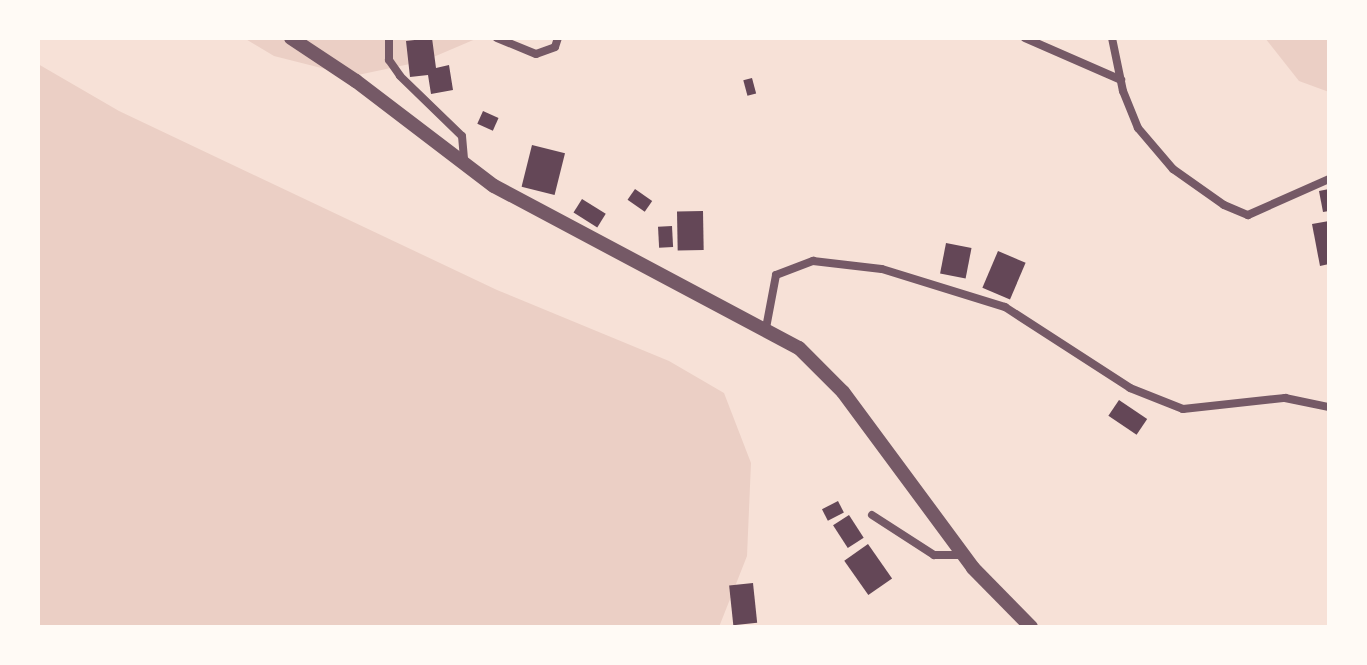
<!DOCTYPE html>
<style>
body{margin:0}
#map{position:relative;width:1367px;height:665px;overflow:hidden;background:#f7e1d7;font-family:Figtree,sans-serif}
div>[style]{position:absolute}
.green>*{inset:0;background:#ebcfc5}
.building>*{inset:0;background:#644757;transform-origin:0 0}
.minor>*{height:8px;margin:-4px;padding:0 4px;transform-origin:4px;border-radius:4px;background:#755966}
.tertiary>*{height:14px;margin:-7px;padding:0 7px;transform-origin:7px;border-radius:7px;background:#755966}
span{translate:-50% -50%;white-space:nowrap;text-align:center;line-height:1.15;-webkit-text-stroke:8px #fffaf5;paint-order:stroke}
.frame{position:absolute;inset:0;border:40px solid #fffaf5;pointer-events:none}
</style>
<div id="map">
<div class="green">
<div style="clip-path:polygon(244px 38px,478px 38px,424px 61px,353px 76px,274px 56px)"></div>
<div style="clip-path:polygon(1265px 38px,1329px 38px,1329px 92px,1299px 81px)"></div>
<div style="clip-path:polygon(38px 64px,119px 111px,497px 290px,669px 361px,724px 393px,751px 463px,747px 556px,719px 627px,38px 627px)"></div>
</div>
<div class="building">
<div style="clip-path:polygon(432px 38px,436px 68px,449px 65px,453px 90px,431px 94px,428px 75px,410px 77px,406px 41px)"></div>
<div style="left:752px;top:78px;width:16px;height:9px;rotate:75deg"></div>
<div style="left:483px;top:111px;width:17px;height:14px;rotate:24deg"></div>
<div style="left:532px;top:145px;width:34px;height:43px;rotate:14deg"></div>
<div style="left:635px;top:189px;width:21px;height:13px;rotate:35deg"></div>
<div style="clip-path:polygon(1329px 189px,1329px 211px,1323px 212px,1319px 191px)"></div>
<div style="left:582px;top:199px;width:28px;height:16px;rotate:32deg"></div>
<div style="left:703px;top:211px;width:39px;height:26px;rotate:89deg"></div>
<div style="clip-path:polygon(1329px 221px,1329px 264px,1320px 266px,1312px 224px)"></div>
<div style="left:672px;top:226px;width:21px;height:14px;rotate:87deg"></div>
<div style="left:946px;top:243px;width:26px;height:31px;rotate:11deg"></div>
<div style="left:998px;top:251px;width:30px;height:40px;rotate:23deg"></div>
<div style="left:1119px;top:400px;width:34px;height:19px;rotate:34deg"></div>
<div style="left:838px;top:501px;width:13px;height:18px;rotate:63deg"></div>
<div style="left:849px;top:515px;width:27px;height:19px;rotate:57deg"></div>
<div style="left:868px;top:544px;width:42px;height:29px;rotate:55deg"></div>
<div style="left:753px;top:583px;width:40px;height:24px;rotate:84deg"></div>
</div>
<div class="minor">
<div style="left:389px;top:38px;width:22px;rotate:90deg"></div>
<div style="left:389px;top:60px;width:19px;rotate:55deg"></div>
<div style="left:400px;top:76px;width:86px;rotate:44.1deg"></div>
<div style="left:462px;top:136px;width:25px;rotate:85deg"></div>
<div style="left:497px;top:38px;width:42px;rotate:22.3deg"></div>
<div style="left:536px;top:54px;width:20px;rotate:-20deg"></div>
<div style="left:555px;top:47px;width:9px;rotate:-72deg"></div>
<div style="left:1025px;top:38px;width:105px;rotate:23.6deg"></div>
<div style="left:1112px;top:38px;width:54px;rotate:78.3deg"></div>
<div style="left:1123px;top:91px;width:40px;rotate:68deg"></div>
<div style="left:1138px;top:128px;width:54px;rotate:49.5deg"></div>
<div style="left:1173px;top:169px;width:62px;rotate:35.2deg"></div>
<div style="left:1224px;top:205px;width:26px;rotate:23deg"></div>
<div style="left:1248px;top:215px;width:89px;rotate:-24deg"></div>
<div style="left:766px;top:328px;width:54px;rotate:-79.3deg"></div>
<div style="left:776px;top:275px;width:40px;rotate:-21deg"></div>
<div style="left:813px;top:261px;width:69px;rotate:6.6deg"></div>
<div style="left:882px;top:269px;width:129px;rotate:17.2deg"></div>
<div style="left:1005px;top:307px;width:149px;rotate:32.9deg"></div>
<div style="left:1130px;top:388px;width:57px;rotate:21.6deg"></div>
<div style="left:1183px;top:409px;width:103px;rotate:-6.2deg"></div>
<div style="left:1285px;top:398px;width:45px;rotate:11.6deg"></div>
<div style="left:872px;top:515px;width:74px;rotate:32.8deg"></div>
<div style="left:934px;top:555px;width:28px"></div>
</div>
<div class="tertiary">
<div style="left:291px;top:38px;width:78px;rotate:33.5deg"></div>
<div style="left:356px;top:81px;width:173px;rotate:37.3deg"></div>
<div style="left:494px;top:186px;width:345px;rotate:28deg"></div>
<div style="left:799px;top:348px;width:62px;rotate:45deg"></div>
<div style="left:843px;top:392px;width:219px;rotate:53.5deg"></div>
<div style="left:973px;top:568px;width:83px;rotate:45.5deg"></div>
</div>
<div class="frame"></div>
</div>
